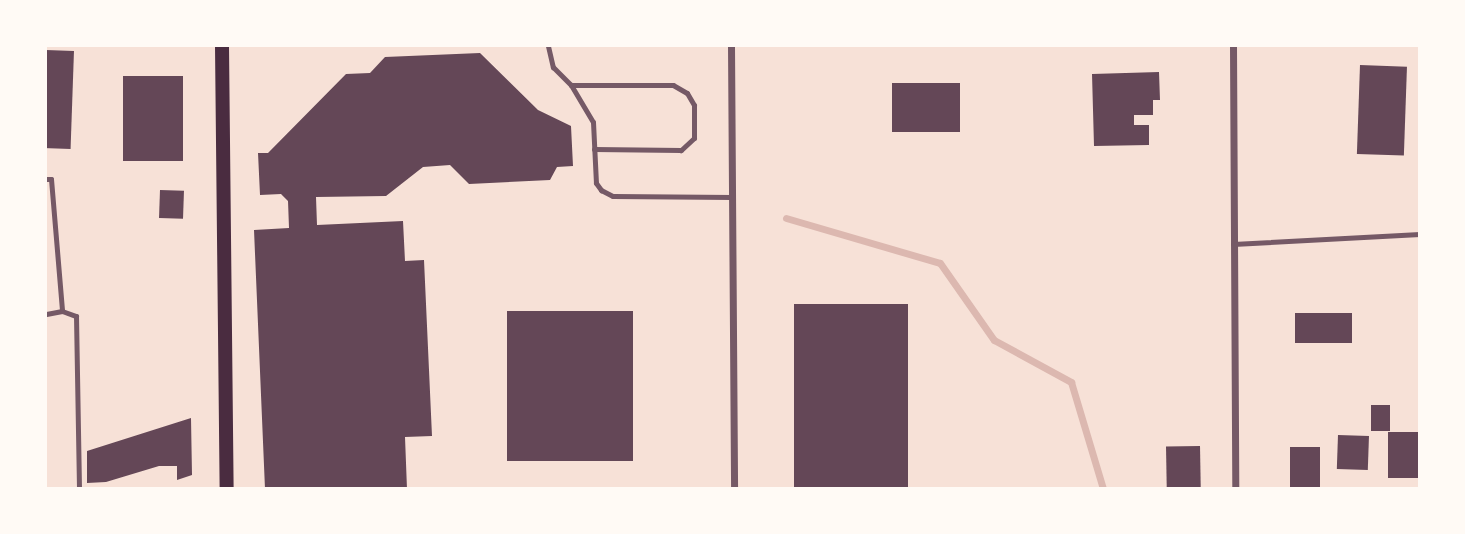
<!DOCTYPE html>
<style>
body{margin:0}
#map{position:relative;width:1465px;height:534px;overflow:hidden;background:#f7e1d7;font-family:"Titillium Web",sans-serif}
div>[style]{position:absolute}
.stream>*{height:7px;margin:-3.5px;padding:0 3.5px;transform-origin:3.5px;border-radius:3.5px;background:#dcb8b0}
.building>*{inset:0;background:#644757;transform-origin:0 0}
.service>*{height:5px;margin:-2.5px;padding:0 2.5px;transform-origin:2.5px;border-radius:2.5px;background:#755966}
.minor>*{height:7px;margin:-3.5px;padding:0 3.5px;transform-origin:3.5px;border-radius:3.5px;background:#755966}
.secondary>*{height:14px;margin:-7px;padding:0 7px;transform-origin:7px;border-radius:7px;background:#4a2c40}
span{translate:-50% -50%;white-space:nowrap;text-align:center;line-height:1.15;-webkit-text-stroke:7px #fffaf5;paint-order:stroke}
.frame{position:absolute;inset:0;border:47px solid #fffaf5;pointer-events:none}
</style>
<div id="map">
<div class="stream">
<div style="left:786px;top:218px;width:160px;rotate:16.3deg"></div>
<div style="left:940px;top:263px;width:94px;rotate:55deg"></div>
<div style="left:994px;top:340px;width:88px;rotate:28.6deg"></div>
<div style="left:1071px;top:382px;width:112px;rotate:73.3deg"></div>
</div>
<div class="building">
<div style="left:46px;top:50px;width:28px;height:98px;rotate:2deg"></div>
<div style="clip-path:polygon(480px 53px,538px 110px,571px 126px,573px 166px,557px 167px,550px 180px,469px 184px,450px 165px,423px 167px,386px 196px,316px 197px,317px 225px,403px 221px,405px 261px,424px 260px,432px 436px,405px 437px,407px 489px,265px 489px,254px 230px,289px 228px,288px 201px,281px 194px,260px 195px,258px 153px,268px 153px,346px 74px,370px 73px,385px 57px)"></div>
<div style="left:1360px;top:65px;width:47px;height:89px;rotate:2deg"></div>
<div style="clip-path:polygon(1159px 72px,1160px 100px,1153px 100px,1153px 115px,1134px 115px,1134px 125px,1149px 125px,1149px 145px,1094px 146px,1092px 74px)"></div>
<div style="left:183px;top:76px;width:85px;height:60px;rotate:90deg"></div>
<div style="left:892px;top:83px;width:68px;height:49px"></div>
<div style="left:160px;top:190px;width:24px;height:28px;rotate:2deg"></div>
<div style="left:794px;top:304px;width:114px;height:185px"></div>
<div style="left:507px;top:311px;width:126px;height:150px"></div>
<div style="left:1352px;top:313px;width:30px;height:57px;rotate:90deg"></div>
<div style="left:1371px;top:405px;width:19px;height:26px"></div>
<div style="clip-path:polygon(191px 418px,192px 475px,177px 480px,177px 466px,159px 466px,106px 482px,87px 483px,87px 451px)"></div>
<div style="left:1420px;top:432px;width:46px;height:32px;rotate:90deg"></div>
<div style="left:1338px;top:435px;width:31px;height:34px;rotate:2deg"></div>
<div style="left:1200px;top:446px;width:43px;height:34px;rotate:89deg"></div>
<div style="left:1320px;top:447px;width:42px;height:30px;rotate:90deg"></div>
</div>
<div class="service">
<div style="left:548px;top:46px;width:22px;rotate:77deg"></div>
<div style="left:553px;top:67px;width:25px;rotate:45deg"></div>
<div style="left:571px;top:85px;width:43px;rotate:59.3deg"></div>
<div style="left:593px;top:122px;width:61px;rotate:87.2deg"></div>
<div style="left:596px;top:183px;width:9px;rotate:54deg"></div>
<div style="left:601px;top:190px;width:13px;rotate:27deg"></div>
<div style="left:613px;top:196px;width:119px;rotate:0.5deg"></div>
<div style="left:571px;top:85px;width:102px"></div>
<div style="left:673px;top:85px;width:16px;rotate:30deg"></div>
<div style="left:687px;top:93px;width:14px;rotate:60deg"></div>
<div style="left:694px;top:105px;width:33px;rotate:90deg"></div>
<div style="left:694px;top:138px;width:18px;rotate:137deg"></div>
<div style="left:681px;top:150px;width:87px;rotate:-179.3deg"></div>
<div style="left:46px;top:179px;width:5px"></div>
<div style="left:51px;top:179px;width:132px;rotate:85.2deg"></div>
<div style="left:62px;top:311px;width:16px;rotate:169deg"></div>
<div style="left:1233px;top:244px;width:187px;rotate:-3.1deg"></div>
<div style="left:62px;top:311px;width:15px;rotate:20deg"></div>
<div style="left:76px;top:316px;width:173px;rotate:89deg"></div>
</div>
<div class="minor">
<div style="left:731px;top:46px;width:443px;rotate:89.6deg"></div>
<div style="left:1233px;top:46px;width:443px;rotate:89.7deg"></div>
</div>
<div class="secondary">
<div style="left:222px;top:46px;width:443px;rotate:89.4deg"></div>
</div>
<div class="frame"></div>
</div>
